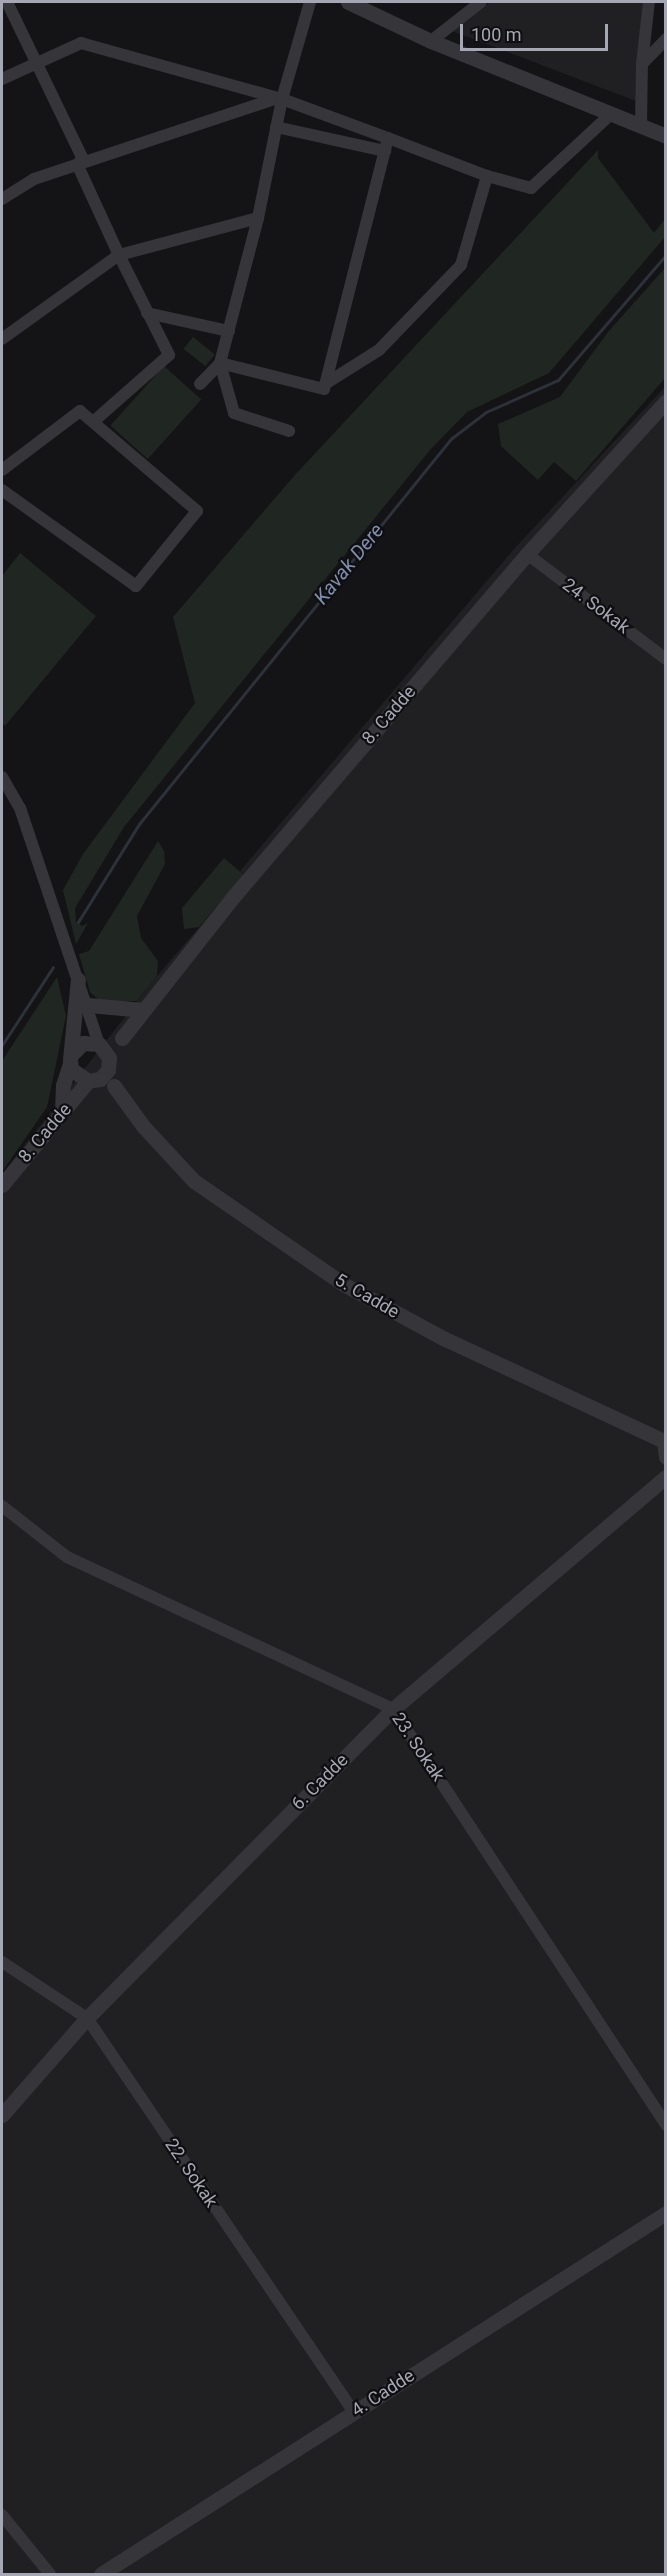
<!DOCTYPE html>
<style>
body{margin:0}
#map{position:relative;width:667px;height:2576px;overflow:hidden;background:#141315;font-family:Roboto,sans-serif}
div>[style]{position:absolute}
.built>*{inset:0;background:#201f22}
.green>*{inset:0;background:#202722;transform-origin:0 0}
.stream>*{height:3px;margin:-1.5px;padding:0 1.5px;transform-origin:1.5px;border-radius:1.5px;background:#2d313a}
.minor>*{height:12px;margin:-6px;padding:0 6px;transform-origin:6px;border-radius:6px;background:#35353a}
.tertiary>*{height:15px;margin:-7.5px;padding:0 7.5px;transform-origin:7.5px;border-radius:7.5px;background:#35353a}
span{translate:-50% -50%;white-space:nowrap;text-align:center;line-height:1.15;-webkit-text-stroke:4.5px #0f0e10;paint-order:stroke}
.street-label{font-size:18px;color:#a6a7b4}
.water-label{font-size:20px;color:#7f8ead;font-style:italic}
.frame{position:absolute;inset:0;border:3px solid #a6a7b4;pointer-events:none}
.scale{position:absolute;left:460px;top:24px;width:148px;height:27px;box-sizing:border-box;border:3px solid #a6a7b4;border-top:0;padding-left:8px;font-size:18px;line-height:21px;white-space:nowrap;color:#a6a7b4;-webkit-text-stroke:4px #0f0e10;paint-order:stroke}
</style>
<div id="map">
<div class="built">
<div style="clip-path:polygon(490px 2px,646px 2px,636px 101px,452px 31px)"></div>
<div style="clip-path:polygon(665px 387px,665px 2574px,2px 2574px,2px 1174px,157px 976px,244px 875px,240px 871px,515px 548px)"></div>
</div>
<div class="green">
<div style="clip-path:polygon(598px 150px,598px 158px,654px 233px,665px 219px,665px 237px,549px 373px,467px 412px,430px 450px,124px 827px,75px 908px,76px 922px,82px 926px,88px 923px,76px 944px,63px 890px,83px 854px,195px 703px,173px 617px,294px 476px)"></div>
<div style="clip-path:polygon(665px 268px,665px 378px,576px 481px,554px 462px,538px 480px,501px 446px,498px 424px,560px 397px,608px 332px)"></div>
<div style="left:193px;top:337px;width:28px;height:15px;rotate:39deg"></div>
<div style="left:164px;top:366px;width:50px;height:80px;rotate:42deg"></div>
<div style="clip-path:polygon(20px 553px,96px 616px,5px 726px,2px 723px,2px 576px)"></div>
<div style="clip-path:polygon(158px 841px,164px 851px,165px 864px,137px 916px,141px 938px,158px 961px,157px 976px,137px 1001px,101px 1002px,90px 992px,79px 954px,89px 951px)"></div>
<div style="clip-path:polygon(224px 858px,244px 875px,199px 927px,184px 929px,182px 908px)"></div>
<div style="clip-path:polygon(57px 977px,66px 1016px,47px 1107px,2px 1172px,2px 1061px)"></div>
</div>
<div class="stream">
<div style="left:78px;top:922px;width:115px;rotate:-58.1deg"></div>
<div style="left:139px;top:824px;width:497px;rotate:-51deg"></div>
<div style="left:452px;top:438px;width:43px;rotate:-37.4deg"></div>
<div style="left:486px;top:412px;width:79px;rotate:-24deg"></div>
<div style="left:558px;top:380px;width:165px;rotate:-49.2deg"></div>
<div style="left:2px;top:1045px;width:93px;rotate:-56.8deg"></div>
</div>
<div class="minor">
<div style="left:7px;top:2px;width:172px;rotate:64.2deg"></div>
<div style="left:82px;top:157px;width:10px;rotate:114deg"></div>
<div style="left:78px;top:166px;width:98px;rotate:65.3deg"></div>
<div style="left:119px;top:255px;width:112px;rotate:63.4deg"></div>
<div style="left:169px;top:355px;width:101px;rotate:138.6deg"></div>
<div style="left:431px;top:41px;width:63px;rotate:-38deg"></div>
<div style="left:642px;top:64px;width:62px;rotate:-83.6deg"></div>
<div style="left:2px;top:79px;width:87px;rotate:-24.5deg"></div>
<div style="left:81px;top:43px;width:209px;rotate:15.6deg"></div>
<div style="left:282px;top:99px;width:113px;rotate:20.2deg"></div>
<div style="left:388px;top:138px;width:259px;rotate:104.3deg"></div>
<div style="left:324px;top:389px;width:107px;rotate:-166deg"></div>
<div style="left:220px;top:363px;width:52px;rotate:74.4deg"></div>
<div style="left:234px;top:413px;width:58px;rotate:18.1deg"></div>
<div style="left:641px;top:125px;width:61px;rotate:-89.1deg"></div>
<div style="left:642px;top:64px;width:35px;rotate:-46deg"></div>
<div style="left:276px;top:127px;width:112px;rotate:12.4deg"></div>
<div style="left:388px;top:138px;width:106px;rotate:21deg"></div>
<div style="left:487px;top:176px;width:46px;rotate:15.3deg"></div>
<div style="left:531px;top:188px;width:110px;rotate:-42.8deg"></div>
<div style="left:2px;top:199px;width:38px;rotate:-32deg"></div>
<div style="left:34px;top:179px;width:257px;rotate:-18.4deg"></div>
<div style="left:147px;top:313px;width:84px;rotate:12.4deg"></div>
<div style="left:2px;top:339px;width:144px;rotate:-35.7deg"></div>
<div style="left:119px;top:255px;width:144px;rotate:-14.9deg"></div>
<div style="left:200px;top:384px;width:29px;rotate:-46deg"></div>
<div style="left:220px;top:363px;width:150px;rotate:-75.3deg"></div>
<div style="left:258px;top:218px;width:121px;rotate:-78.6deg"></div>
<div style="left:282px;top:99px;width:101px;rotate:-73.9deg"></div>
<div style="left:325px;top:384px;width:64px;rotate:-32.2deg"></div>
<div style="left:379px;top:350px;width:118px;rotate:-46deg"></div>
<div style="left:461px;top:265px;width:93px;rotate:-73.7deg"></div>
<div style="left:2px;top:470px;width:98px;rotate:-37.1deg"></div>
<div style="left:80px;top:411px;width:154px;rotate:40.5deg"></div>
<div style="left:197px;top:511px;width:97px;rotate:129.1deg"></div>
<div style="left:136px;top:586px;width:165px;rotate:-144.4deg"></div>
<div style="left:527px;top:554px;width:174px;rotate:37.1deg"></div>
<div style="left:2px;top:777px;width:36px;rotate:60deg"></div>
<div style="left:20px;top:808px;width:249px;rotate:71.5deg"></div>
<div style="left:2px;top:1506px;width:83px;rotate:38.1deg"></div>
<div style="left:67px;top:1557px;width:360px;rotate:25deg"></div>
<div style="left:393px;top:1709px;width:498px;rotate:56.7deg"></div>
<div style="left:2px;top:1962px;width:102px;rotate:33.4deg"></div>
<div style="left:87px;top:2018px;width:476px;rotate:55.9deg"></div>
<div style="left:2px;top:2515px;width:76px;rotate:50.9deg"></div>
</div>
<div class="tertiary">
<div style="left:348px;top:2px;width:92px;rotate:25.2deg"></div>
<div style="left:431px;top:41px;width:253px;rotate:22deg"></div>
<div style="left:88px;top:1005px;width:56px;rotate:5.1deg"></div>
<div style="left:122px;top:1038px;width:179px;rotate:-51.8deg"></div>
<div style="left:233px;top:897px;width:452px;rotate:-49.4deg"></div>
<div style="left:527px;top:554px;width:207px;rotate:-47.7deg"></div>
<div style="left:72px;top:1054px;width:16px;rotate:-45deg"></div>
<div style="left:83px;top:1043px;width:16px;rotate:4deg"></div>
<div style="left:99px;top:1044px;width:17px;rotate:54deg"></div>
<div style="left:109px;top:1058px;width:12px;rotate:95deg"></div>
<div style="left:108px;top:1070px;width:12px;rotate:132deg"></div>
<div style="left:100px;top:1079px;width:12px;rotate:171deg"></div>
<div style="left:88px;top:1081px;width:21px;rotate:-145deg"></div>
<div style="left:71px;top:1069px;width:10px;rotate:-96deg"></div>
<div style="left:70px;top:1059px;width:80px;rotate:-84.3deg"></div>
<div style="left:114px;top:1086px;width:49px;rotate:54.1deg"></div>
<div style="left:143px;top:1126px;width:75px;rotate:47.2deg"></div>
<div style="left:194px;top:1181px;width:183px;rotate:34.6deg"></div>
<div style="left:345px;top:1285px;width:111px;rotate:28.4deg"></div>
<div style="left:443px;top:1338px;width:246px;rotate:25deg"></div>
<div style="left:62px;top:1112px;width:27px;rotate:-88deg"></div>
<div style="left:63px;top:1085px;width:22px;rotate:-72deg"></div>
<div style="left:2px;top:1185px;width:135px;rotate:-50.4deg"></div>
<div style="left:664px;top:1441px;width:16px;rotate:83deg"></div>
<div style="left:2px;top:2115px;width:129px;rotate:-48.8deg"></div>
<div style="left:87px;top:2018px;width:435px;rotate:-45.3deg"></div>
<div style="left:393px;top:1709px;width:358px;rotate:-40.4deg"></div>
<div style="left:101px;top:2574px;width:670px;rotate:-32.58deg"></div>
</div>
<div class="street-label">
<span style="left:596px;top:606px;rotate:37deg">24. Sokak</span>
<span style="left:389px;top:715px;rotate:-49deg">8. Cadde</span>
<span style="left:45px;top:1133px;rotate:-50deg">8. Cadde</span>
<span style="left:367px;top:1296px;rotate:30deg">5. Cadde</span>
<span style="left:418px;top:1747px;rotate:56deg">23. Sokak</span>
<span style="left:320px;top:1782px;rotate:-45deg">6. Cadde</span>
<span style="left:191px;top:2173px;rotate:56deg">22. Sokak</span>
<span style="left:383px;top:2393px;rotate:-33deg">4. Cadde</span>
</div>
<div class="water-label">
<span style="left:349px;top:564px;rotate:-51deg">Kavak Dere</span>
</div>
<div class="frame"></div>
<div class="scale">100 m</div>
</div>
